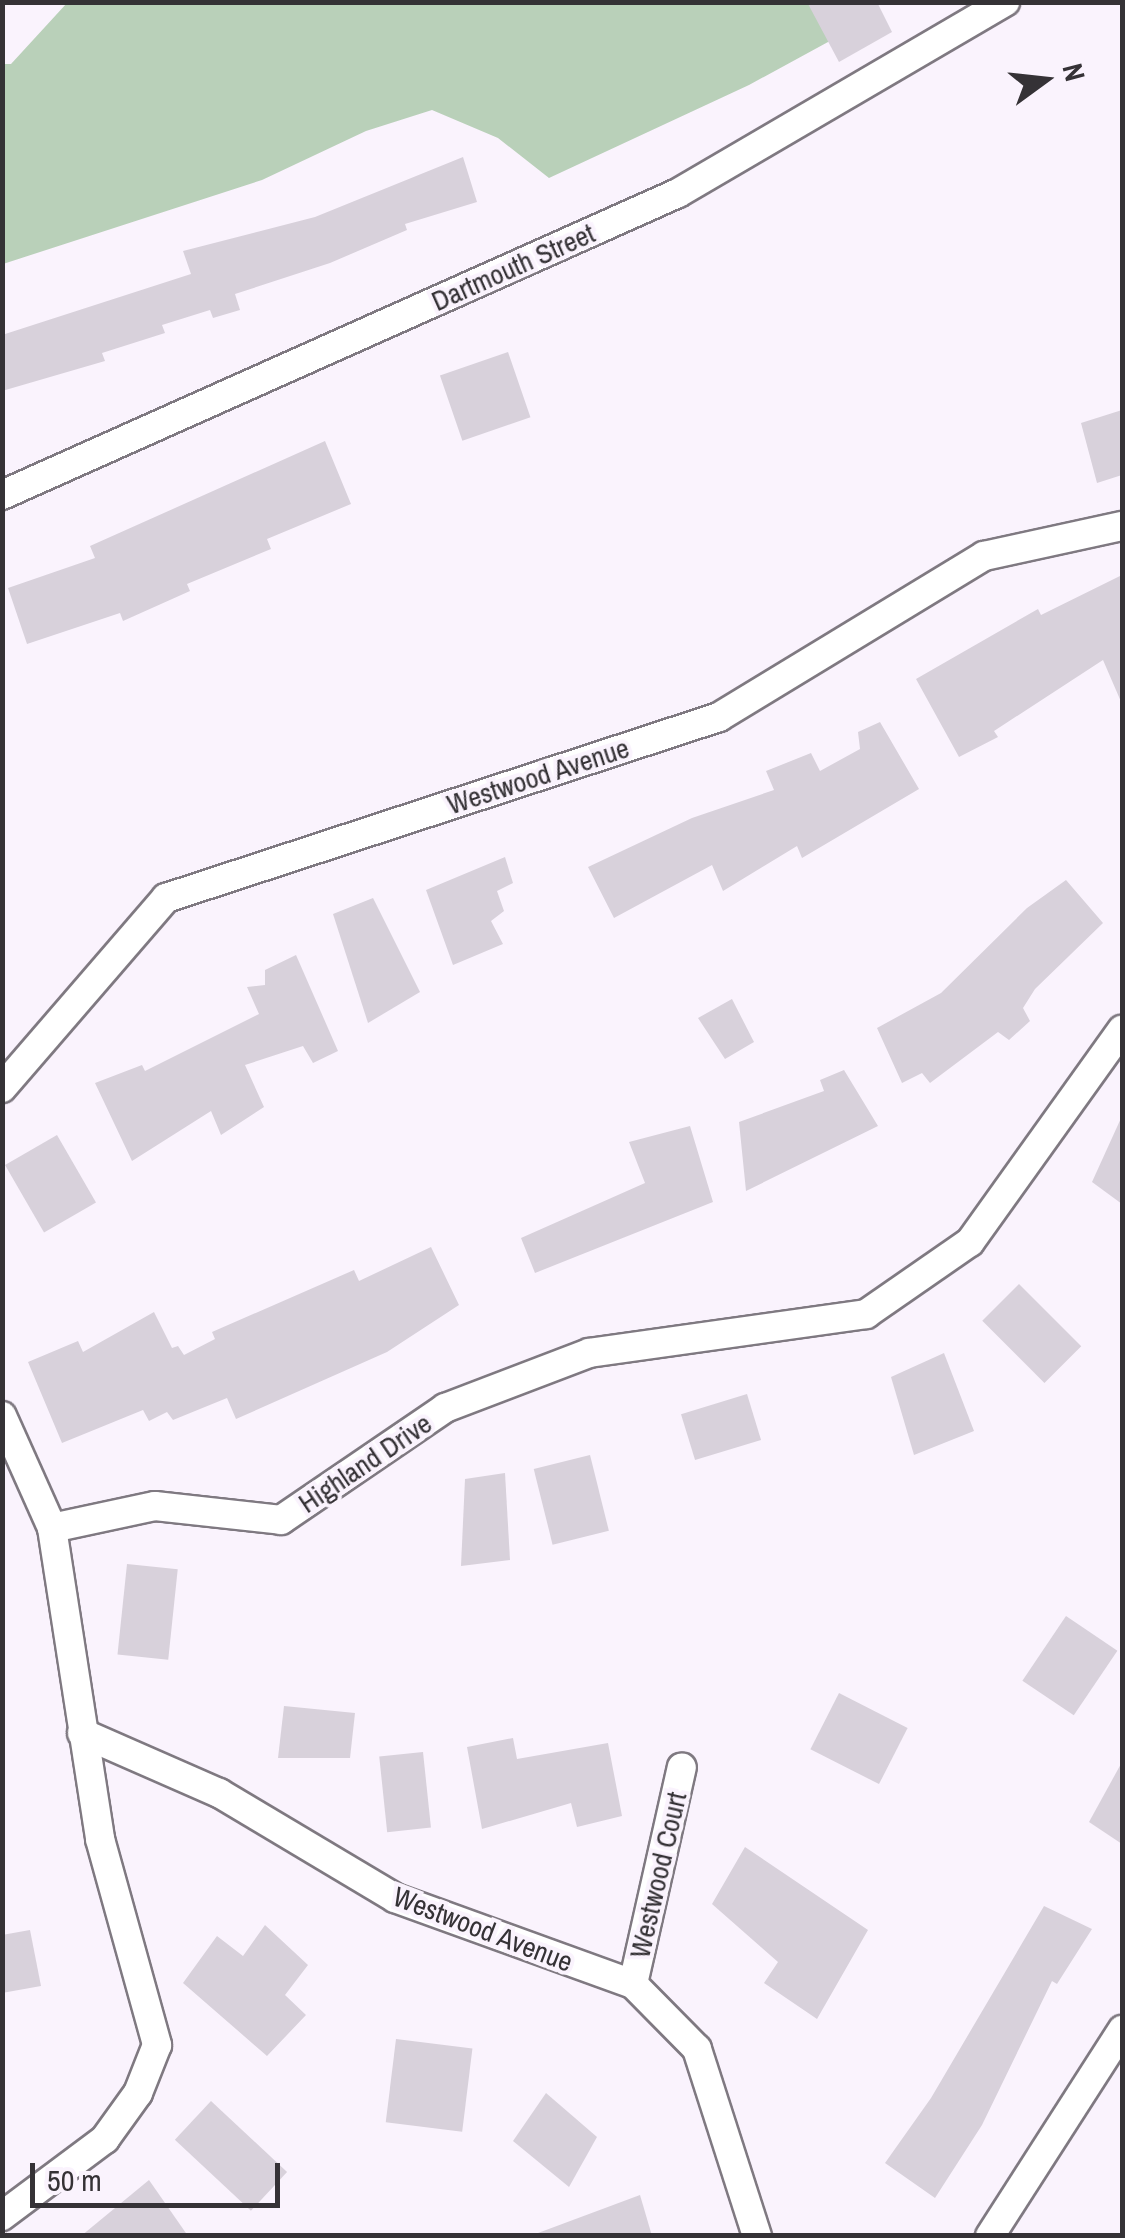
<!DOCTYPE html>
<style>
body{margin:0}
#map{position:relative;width:1125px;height:2238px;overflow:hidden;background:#faf3fd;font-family:"Archivo Narrow",sans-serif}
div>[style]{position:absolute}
.green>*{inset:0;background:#b9d0b9}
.building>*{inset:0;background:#d8d1db;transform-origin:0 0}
.roads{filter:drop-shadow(2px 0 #7f7981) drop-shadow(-2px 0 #7f7981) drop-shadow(0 2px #7f7981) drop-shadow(0 -2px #7f7981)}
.street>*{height:28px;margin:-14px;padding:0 14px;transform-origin:14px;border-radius:14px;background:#fff}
span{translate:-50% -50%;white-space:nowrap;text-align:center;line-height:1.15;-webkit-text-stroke:8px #faf3fd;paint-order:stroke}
.street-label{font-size:28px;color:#353236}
.frame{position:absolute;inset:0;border:5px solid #353236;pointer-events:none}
.north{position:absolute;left:995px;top:30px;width:100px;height:100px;-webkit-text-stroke:8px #faf3fd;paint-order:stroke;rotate:75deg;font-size:28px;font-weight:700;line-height:40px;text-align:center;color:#353236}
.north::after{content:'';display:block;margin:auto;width:35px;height:45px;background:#353236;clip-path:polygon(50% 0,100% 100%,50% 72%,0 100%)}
.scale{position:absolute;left:30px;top:2163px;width:250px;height:45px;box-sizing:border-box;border:5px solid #353236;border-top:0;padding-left:12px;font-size:30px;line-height:35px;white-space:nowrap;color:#353236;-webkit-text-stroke:8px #faf3fd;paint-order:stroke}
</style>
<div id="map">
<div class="green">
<div style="clip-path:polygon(67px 3px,876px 3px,861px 24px,749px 85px,549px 178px,498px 138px,432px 110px,366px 131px,262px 180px,3px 264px,2px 64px,11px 64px)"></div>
</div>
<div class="building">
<div style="clip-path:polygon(807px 2px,877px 2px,892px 32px,839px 62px)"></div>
<div style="clip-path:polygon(463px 157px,477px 202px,405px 224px,407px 230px,330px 263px,235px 294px,240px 310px,213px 318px,210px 310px,162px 325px,165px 333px,102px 353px,105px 361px,2px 391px,2px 335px,191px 274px,183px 251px,315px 217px)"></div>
<div style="left:508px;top:352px;width:69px;height:72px;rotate:71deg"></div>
<div style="clip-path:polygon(1122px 410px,1122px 475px,1097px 483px,1081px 423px)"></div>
<div style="clip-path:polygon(325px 441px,351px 504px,267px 539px,271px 549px,187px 584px,190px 591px,123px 621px,120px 613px,27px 644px,8px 588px,95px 558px,90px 546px)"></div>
<div style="clip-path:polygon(1122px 575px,1122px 704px,1103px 660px,994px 731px,998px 737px,959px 757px,916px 679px,1038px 609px,1041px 615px)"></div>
<div style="clip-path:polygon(880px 722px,919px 789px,802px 858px,797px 846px,723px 891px,712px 865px,614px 918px,588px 867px,692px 818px,774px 790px,766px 771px,811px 753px,820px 771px,860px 749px,858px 732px)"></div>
<div style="clip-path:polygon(505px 857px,513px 883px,497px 891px,504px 911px,491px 921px,503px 944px,453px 965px,426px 890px)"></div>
<div style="clip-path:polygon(1066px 880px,1103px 923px,1035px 989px,1023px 1008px,1030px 1021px,1009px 1040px,998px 1032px,930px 1083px,922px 1073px,902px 1083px,877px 1028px,941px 993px,1027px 908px)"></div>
<div style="clip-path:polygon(373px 898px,420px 992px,368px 1023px,333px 914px)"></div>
<div style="clip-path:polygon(296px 955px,338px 1051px,313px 1063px,303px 1046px,245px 1065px,264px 1107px,221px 1135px,211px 1111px,132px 1161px,95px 1083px,142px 1065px,145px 1071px,259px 1014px,247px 987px,265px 985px,265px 970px)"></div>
<div style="clip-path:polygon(732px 999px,754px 1042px,725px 1059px,698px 1018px)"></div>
<div style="clip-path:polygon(844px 1070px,878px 1126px,746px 1191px,739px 1122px,824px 1091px,820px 1080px)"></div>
<div style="clip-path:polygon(1122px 1116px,1122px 1204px,1092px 1182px)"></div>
<div style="clip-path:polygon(690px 1126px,713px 1202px,535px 1273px,521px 1238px,645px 1183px,629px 1142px)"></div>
<div style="left:57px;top:1135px;width:78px;height:60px;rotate:60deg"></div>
<div style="clip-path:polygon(431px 1247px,459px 1305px,387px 1352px,236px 1419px,227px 1398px,173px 1420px,167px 1412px,149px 1421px,143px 1410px,62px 1443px,28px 1362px,78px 1341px,83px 1352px,154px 1312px,172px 1348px,178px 1346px,184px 1355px,215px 1339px,212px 1332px,354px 1270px,359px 1281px)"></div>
<div style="left:1019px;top:1284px;width:88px;height:52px;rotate:45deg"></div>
<div style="clip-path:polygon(944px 1353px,974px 1431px,914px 1455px,891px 1377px)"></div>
<div style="left:747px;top:1394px;width:48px;height:69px;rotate:73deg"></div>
<div style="left:590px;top:1455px;width:78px;height:58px;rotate:76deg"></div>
<div style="clip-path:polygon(505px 1473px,510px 1560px,461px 1566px,465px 1479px)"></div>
<div style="left:127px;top:1564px;width:51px;height:91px;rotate:6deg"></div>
<div style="left:1066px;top:1616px;width:62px;height:78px;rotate:34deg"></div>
<div style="left:839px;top:1693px;width:77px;height:63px;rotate:27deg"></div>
<div style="clip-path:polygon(284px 1706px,355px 1713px,350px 1758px,278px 1758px)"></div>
<div style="clip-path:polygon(513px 1738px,517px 1759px,608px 1743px,622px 1816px,577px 1827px,571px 1803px,482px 1829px,467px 1747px)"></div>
<div style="left:423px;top:1752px;width:76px;height:44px;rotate:84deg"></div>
<div style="clip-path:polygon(1122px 1762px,1122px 1844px,1089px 1822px)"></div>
<div style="clip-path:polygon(745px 1847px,868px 1930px,817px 2019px,764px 1983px,778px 1962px,712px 1904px)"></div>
<div style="clip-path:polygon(1044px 1906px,1092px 1929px,1057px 1984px,1052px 1981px,982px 2125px,935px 2198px,885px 2163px,931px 2098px)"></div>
<div style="clip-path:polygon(265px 1925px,308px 1965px,285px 1995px,306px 2015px,267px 2056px,183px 1983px,217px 1936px,243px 1956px)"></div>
<div style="clip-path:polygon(30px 1930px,41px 1986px,2px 1993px,2px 1935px)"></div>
<div style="left:396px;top:2039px;width:77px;height:84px;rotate:7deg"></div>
<div style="clip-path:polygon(546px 2093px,597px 2137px,569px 2187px,513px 2141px)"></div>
<div style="left:211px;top:2101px;width:104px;height:53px;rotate:43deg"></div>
<div style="clip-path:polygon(149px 2180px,188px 2236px,81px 2236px)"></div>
<div style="clip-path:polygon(640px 2195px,652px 2236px,538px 2236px,538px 2233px)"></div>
</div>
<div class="roads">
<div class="street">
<div style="left:2px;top:495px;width:740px;rotate:-24.07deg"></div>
<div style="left:678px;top:193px;width:379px;rotate:-30.3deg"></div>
<div style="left:2px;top:1088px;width:251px;rotate:-49.2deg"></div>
<div style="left:166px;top:898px;width:582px;rotate:-18.12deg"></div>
<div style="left:719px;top:717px;width:310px;rotate:-31.3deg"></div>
<div style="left:984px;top:556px;width:141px;rotate:-12.3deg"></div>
<div style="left:2px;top:1416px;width:123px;rotate:65.9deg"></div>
<div style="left:52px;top:1528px;width:315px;rotate:81.2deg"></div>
<div style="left:100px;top:1839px;width:214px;rotate:74.5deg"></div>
<div style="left:157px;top:2045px;width:52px;rotate:111.6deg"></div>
<div style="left:138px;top:2093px;width:57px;rotate:125.7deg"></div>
<div style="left:105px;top:2139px;width:129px;rotate:143.2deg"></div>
<div style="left:52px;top:1528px;width:105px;rotate:-12.1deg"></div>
<div style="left:155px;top:1506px;width:127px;rotate:6.3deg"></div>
<div style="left:281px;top:1520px;width:199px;rotate:-34.3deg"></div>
<div style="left:445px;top:1408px;width:154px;rotate:-20.9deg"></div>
<div style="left:589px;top:1353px;width:280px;rotate:-8deg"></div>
<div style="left:866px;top:1314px;width:126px;rotate:-34.7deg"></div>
<div style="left:970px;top:1242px;width:261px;rotate:-54.4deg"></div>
<div style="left:82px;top:1733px;width:150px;rotate:23.7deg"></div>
<div style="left:219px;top:1793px;width:205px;rotate:30.8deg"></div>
<div style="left:395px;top:1898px;width:253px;rotate:19.9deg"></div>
<div style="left:633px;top:1984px;width:91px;rotate:45.4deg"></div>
<div style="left:697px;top:2049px;width:196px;rotate:72.2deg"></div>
<div style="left:633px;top:1984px;width:222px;rotate:-77.3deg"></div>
<div style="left:990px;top:2236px;width:245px;rotate:-57.3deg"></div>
</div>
</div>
<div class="street-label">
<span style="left:513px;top:267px;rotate:-24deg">Dartmouth Street</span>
<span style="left:538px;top:776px;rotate:-18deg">Westwood Avenue</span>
<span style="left:365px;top:1463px;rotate:-34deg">Highland Drive</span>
<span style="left:658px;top:1875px;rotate:-77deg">Westwood Court</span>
<span style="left:483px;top:1929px;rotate:21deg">Westwood Avenue</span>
</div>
<div class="frame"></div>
<div class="north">N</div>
<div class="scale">50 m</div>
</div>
